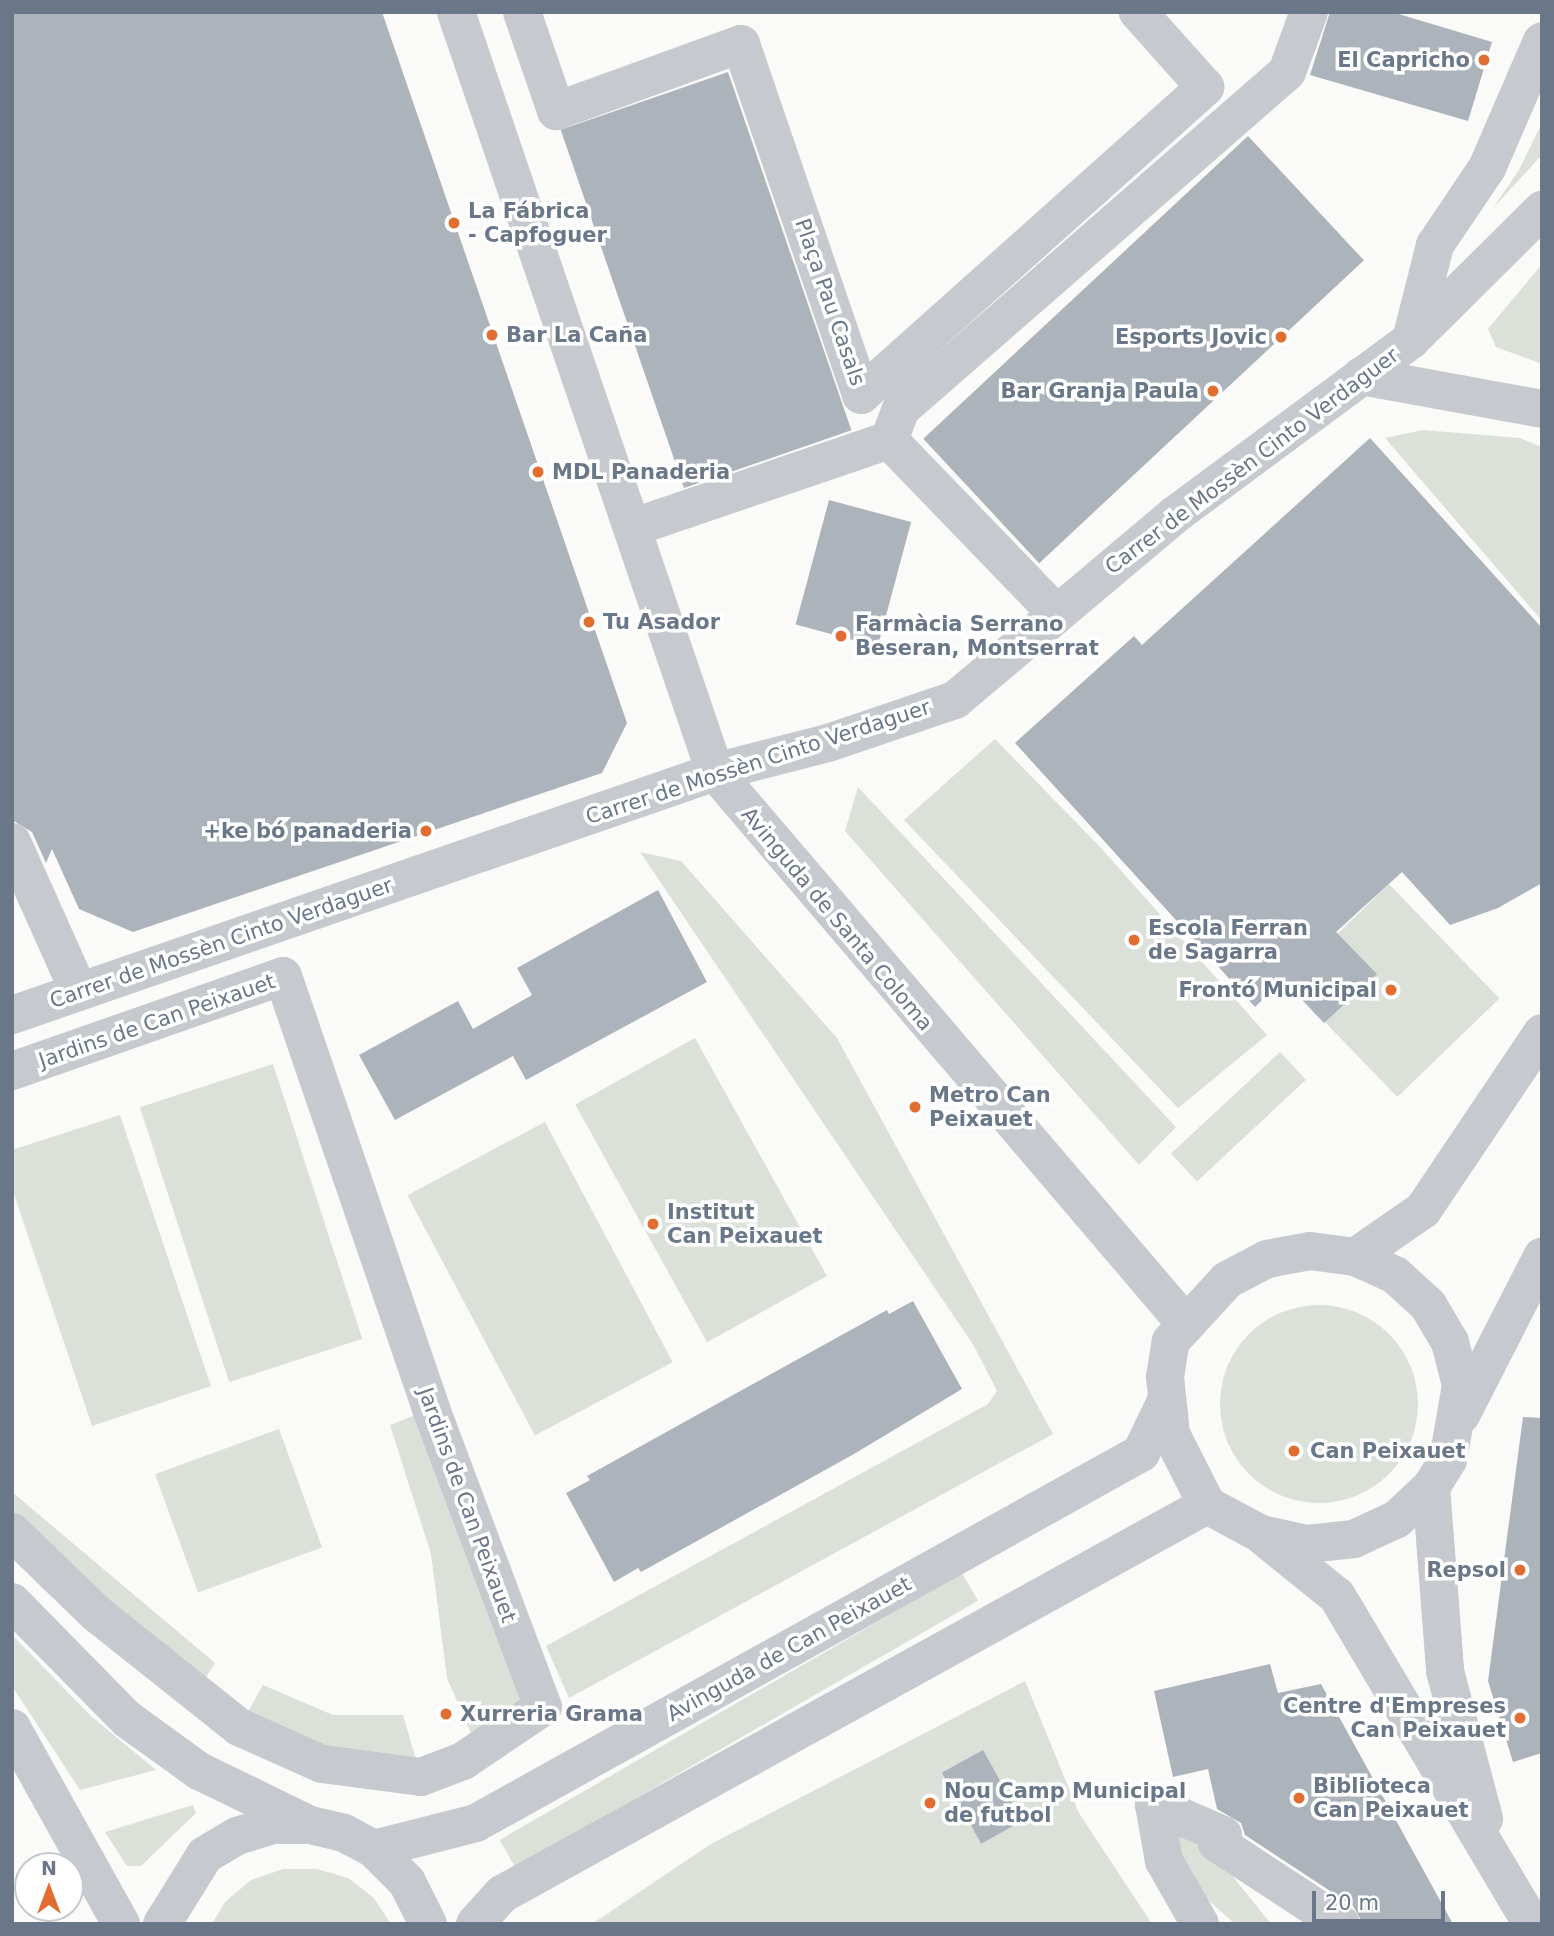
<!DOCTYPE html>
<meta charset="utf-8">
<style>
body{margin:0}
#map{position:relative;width:1554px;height:1936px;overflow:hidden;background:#fafaf8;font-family:"DejaVu Sans",sans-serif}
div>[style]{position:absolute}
.green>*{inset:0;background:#dbe1d9;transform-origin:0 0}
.round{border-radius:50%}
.building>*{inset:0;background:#acb3ba;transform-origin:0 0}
.minor>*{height:38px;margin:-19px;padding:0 19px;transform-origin:19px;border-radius:19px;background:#c6c9cd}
.dots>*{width:19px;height:19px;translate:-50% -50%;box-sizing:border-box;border:4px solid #fff;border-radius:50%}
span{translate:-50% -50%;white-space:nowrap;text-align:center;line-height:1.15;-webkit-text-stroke:7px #fff;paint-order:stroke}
.poi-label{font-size:21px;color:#697788;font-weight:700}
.right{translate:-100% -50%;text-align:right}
.left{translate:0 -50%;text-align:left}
.street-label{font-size:21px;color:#697788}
.frame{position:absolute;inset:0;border:14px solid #697788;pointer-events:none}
.north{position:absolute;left:14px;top:1852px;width:70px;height:70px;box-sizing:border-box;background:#fff;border:2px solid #c3c9cf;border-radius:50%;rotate:0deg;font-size:19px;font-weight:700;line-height:28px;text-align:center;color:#697788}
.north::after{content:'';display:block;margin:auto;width:24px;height:32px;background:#e16d31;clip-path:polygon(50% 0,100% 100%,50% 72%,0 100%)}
.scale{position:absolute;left:1312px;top:1891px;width:133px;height:32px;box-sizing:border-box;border:4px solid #697788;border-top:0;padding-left:9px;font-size:21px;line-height:24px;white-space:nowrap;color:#697788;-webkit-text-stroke:5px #fff;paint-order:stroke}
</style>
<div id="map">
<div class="green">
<div style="clip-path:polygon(1542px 123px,1542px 155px,1493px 208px,1519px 170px)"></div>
<div style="clip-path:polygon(1542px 264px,1542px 364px,1496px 347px,1488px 329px)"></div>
<div style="clip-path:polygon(1423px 430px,1520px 438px,1542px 447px,1542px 621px,1385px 438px)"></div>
<div style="clip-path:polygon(995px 739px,1101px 848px,1267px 1035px,1178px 1108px,904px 820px)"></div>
<div style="clip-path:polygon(858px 787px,1176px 1127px,1139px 1165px,845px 831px)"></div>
<div style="clip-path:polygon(640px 852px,681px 861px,837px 1038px,1053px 1434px,569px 1698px,546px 1646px,988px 1404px,997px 1391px,974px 1346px)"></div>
<div style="left:1389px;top:884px;width:159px;height:142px;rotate:46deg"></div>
<div style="left:695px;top:1038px;width:272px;height:137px;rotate:61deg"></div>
<div style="left:1280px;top:1052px;width:38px;height:149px;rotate:47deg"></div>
<div style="left:273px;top:1064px;width:289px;height:140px;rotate:72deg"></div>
<div style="clip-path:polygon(120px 1115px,211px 1386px,92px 1426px,12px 1188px,12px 1150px)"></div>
<div style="left:545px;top:1122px;width:272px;height:156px;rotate:62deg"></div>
<div class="round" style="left:1220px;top:1305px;width:198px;height:198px"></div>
<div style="clip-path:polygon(431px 1409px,543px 1707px,477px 1747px,447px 1678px,431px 1554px,390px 1425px)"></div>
<div style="left:279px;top:1429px;width:126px;height:132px;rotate:70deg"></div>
<div style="clip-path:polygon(12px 1492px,215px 1663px,196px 1693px,12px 1532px)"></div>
<div style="left:962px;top:1573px;width:32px;height:534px;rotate:60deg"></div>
<div style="clip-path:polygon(12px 1635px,92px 1717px,156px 1770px,80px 1790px,12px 1686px)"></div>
<div style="clip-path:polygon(1025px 1681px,1079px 1813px,1152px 1924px,592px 1924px,711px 1844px)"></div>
<div style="clip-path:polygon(263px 1685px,333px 1715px,403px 1715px,421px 1777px,239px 1727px)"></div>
<div style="clip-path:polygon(193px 1805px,196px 1813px,141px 1866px,127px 1866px,105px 1832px)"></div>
<div style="clip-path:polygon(1154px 1805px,1222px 1863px,1271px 1924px,1235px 1924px,1164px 1861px)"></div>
<div style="clip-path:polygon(283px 1869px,317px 1869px,348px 1878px,373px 1897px,391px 1924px,212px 1924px,225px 1902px,251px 1880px)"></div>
</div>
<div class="building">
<div style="clip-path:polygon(12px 12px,382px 12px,627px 723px,602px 773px,133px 932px,79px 909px,52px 849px,46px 863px,32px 832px,12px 820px)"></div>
<div style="clip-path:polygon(1330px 12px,1392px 12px,1492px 42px,1468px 121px,1310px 75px)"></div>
<div style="left:728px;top:72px;width:379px;height:177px;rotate:71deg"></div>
<div style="left:1248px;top:136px;width:170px;height:444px;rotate:47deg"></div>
<div style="clip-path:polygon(1370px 438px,1542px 628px,1542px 883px,1498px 908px,1450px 925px,1402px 872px,1336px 932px,1377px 974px,1324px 1023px,1283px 980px,1255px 1007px,1015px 743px,1134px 636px,1142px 645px)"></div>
<div style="left:829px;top:500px;width:85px;height:129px;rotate:15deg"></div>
<div style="clip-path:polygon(658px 890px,707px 982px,526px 1080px,513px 1056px,395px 1120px,359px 1055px,458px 1001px,473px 1029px,532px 995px,517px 968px)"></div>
<div style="clip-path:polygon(913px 1301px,962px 1389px,854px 1454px,641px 1572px,638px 1568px,614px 1582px,566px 1493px,590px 1480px,587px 1476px,733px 1395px,887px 1310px,889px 1314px)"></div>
<div style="clip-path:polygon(1523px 1417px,1542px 1418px,1542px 1753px,1513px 1762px,1488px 1681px)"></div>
<div style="clip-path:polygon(1270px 1664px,1278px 1693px,1321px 1684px,1453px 1924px,1363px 1924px,1353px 1906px,1245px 1835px,1241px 1823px,1217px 1809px,1208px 1769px,1173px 1777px,1154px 1691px)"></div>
<div style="left:983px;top:1750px;width:81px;height:47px;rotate:61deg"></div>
</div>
<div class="minor">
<div style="left:456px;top:12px;width:803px;rotate:71.18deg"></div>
<div style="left:715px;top:772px;width:723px;rotate:49.54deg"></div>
<div style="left:522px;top:12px;width:105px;rotate:71deg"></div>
<div style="left:556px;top:111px;width:197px;rotate:-19.9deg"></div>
<div style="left:741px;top:44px;width:371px;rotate:71.1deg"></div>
<div style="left:861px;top:395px;width:462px;rotate:-41.8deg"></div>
<div style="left:1205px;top:87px;width:101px;rotate:-131.8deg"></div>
<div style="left:1411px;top:340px;width:98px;rotate:-75.8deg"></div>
<div style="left:1435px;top:245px;width:93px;rotate:-56deg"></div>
<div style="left:1487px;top:168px;width:138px;rotate:-66.6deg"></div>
<div style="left:1361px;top:376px;width:184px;rotate:10.3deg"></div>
<div style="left:889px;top:440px;width:242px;rotate:46deg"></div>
<div style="left:634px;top:527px;width:269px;rotate:-18.8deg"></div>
<div style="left:889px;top:440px;width:33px;rotate:-69deg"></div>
<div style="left:901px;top:409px;width:512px;rotate:-41.12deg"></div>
<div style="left:1287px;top:72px;width:64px;rotate:-69.9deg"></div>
<div style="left:12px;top:842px;width:164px;rotate:65.9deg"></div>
<div style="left:12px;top:1015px;width:744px;rotate:-19.07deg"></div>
<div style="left:715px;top:772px;width:117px;rotate:-14.4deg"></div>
<div style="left:828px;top:743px;width:134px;rotate:-18.7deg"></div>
<div style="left:955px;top:700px;width:289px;rotate:-40.1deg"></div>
<div style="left:1176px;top:514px;width:292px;rotate:-36.5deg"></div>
<div style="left:1411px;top:340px;width:185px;rotate:-44.8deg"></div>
<div style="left:12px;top:1071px;width:287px;rotate:-19.3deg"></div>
<div style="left:283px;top:976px;width:458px;rotate:71.1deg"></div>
<div style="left:431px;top:1409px;width:318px;rotate:69.4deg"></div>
<div style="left:543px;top:1707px;width:97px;rotate:146deg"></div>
<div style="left:463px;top:1761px;width:45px;rotate:159.1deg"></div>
<div style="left:421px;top:1777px;width:100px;rotate:-172.5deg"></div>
<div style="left:322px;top:1764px;width:91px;rotate:-156deg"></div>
<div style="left:239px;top:1727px;width:180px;rotate:-141.5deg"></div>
<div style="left:98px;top:1615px;width:120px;rotate:-136deg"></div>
<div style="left:1310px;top:1251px;width:45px;rotate:7.6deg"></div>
<div style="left:1355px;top:1257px;width:44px;rotate:24.2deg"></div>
<div style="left:1395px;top:1275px;width:45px;rotate:42.3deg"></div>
<div style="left:1428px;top:1305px;width:43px;rotate:59.3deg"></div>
<div style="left:1450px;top:1342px;width:44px;rotate:75.7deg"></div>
<div style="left:1461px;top:1385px;width:76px;rotate:99.8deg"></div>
<div style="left:1448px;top:1460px;width:32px;rotate:122deg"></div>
<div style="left:1431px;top:1487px;width:47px;rotate:136.7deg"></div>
<div style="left:1397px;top:1519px;width:47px;rotate:155.1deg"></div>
<div style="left:1354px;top:1539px;width:47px;rotate:173.9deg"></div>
<div style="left:1307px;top:1544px;width:47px;rotate:-167.7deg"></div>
<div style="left:1261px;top:1534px;width:61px;rotate:-151.8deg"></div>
<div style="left:1207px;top:1505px;width:80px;rotate:-116.9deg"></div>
<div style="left:1171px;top:1434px;width:57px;rotate:-96deg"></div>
<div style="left:1165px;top:1377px;width:36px;rotate:-81deg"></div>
<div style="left:1171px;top:1341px;width:83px;rotate:-47.4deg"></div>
<div style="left:1227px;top:1280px;width:45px;rotate:-27.7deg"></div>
<div style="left:1267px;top:1259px;width:44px;rotate:-10.5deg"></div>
<div style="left:1355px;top:1257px;width:83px;rotate:-34.7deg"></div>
<div style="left:1423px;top:1210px;width:213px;rotate:-56.1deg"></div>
<div style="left:1461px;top:1415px;width:178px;rotate:-62.9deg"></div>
<div style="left:1431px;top:1487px;width:185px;rotate:85.6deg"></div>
<div style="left:1445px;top:1671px;width:153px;rotate:75.2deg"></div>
<div style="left:1265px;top:1538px;width:92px;rotate:38.9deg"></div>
<div style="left:1337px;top:1596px;width:382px;rotate:59.3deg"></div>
<div style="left:12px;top:1602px;width:164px;rotate:45.5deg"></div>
<div style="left:127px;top:1719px;width:89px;rotate:35.8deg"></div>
<div style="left:199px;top:1771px;width:123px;rotate:25.9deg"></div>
<div style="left:12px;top:1728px;width:224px;rotate:60.9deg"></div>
<div style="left:374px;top:1849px;width:105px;rotate:-14.3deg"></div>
<div style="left:476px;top:1823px;width:761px;rotate:-29.09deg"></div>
<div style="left:1141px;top:1453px;width:60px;rotate:-64.3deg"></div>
<div style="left:162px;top:1924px;width:81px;rotate:-58.1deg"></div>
<div style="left:205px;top:1855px;width:37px;rotate:-31deg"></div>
<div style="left:237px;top:1836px;width:38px;rotate:-17deg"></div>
<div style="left:273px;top:1825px;width:37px"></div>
<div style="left:310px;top:1825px;width:35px;rotate:13deg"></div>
<div style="left:344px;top:1833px;width:34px;rotate:28deg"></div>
<div style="left:374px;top:1849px;width:47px;rotate:45deg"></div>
<div style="left:407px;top:1882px;width:47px;rotate:63.4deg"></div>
<div style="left:475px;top:1924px;width:40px;rotate:-48deg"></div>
<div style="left:502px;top:1894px;width:805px;rotate:-28.89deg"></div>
<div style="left:1200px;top:1924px;width:73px;rotate:-119.7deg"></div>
<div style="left:1164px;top:1861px;width:57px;rotate:-100.1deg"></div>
<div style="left:1154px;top:1805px;width:75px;rotate:23.5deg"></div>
<div style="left:1223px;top:1835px;width:10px;rotate:127deg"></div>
<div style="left:1217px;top:1843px;width:148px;rotate:33.2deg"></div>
</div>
<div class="dots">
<div style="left:1484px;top:60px;background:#e16d31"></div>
<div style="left:454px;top:223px;background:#e16d31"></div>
<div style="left:492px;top:335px;background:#e16d31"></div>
<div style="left:1281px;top:337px;background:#e16d31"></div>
<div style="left:1213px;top:391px;background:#e16d31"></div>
<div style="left:538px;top:472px;background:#e16d31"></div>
<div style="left:589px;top:622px;background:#e16d31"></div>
<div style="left:841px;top:636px;background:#e16d31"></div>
<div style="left:426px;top:831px;background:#e16d31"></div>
<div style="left:1134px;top:940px;background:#e16d31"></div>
<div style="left:1391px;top:990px;background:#e16d31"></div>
<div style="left:915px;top:1107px;background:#e16d31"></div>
<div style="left:653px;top:1224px;background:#e16d31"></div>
<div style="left:1294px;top:1451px;background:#e16d31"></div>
<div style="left:1520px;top:1570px;background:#e16d31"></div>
<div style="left:446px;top:1714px;background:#e16d31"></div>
<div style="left:1520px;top:1718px;background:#e16d31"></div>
<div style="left:1299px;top:1798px;background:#e16d31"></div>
<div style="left:930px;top:1803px;background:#e16d31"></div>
</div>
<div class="poi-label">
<span class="right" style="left:1470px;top:60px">El Capricho</span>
<span class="left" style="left:468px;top:223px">La Fábrica<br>- Capfoguer</span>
<span class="left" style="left:506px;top:335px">Bar La Caña</span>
<span class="right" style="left:1267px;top:337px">Esports Jovic</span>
<span class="right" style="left:1199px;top:391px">Bar Granja Paula</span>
<span class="left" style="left:552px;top:472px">MDL Panaderia</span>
<span class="left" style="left:603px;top:622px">Tu Asador</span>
<span class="left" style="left:855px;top:636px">Farmàcia Serrano<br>Beseran, Montserrat</span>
<span class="right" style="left:412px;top:831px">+ke bó panaderia</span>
<span class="left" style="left:1148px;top:940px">Escola Ferran<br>de Sagarra</span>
<span class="right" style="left:1377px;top:990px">Frontó Municipal</span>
<span class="left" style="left:929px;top:1107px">Metro Can<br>Peixauet</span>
<span class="left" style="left:667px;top:1224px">Institut<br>Can Peixauet</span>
<span class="left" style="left:1310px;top:1451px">Can Peixauet</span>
<span class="right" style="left:1506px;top:1570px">Repsol</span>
<span class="right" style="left:1506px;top:1718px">Centre d'Empreses<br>Can Peixauet</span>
<span class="left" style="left:460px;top:1714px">Xurreria Grama</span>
<span class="left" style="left:1313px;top:1798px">Biblioteca<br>Can Peixauet</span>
<span class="left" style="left:944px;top:1803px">Nou Camp Municipal<br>de futbol</span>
</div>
<div class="street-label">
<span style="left:830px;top:302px;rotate:71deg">Plaça Pau Casals</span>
<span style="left:1252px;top:461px;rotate:-37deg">Carrer de Mossèn Cinto Verdaguer</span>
<span style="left:758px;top:762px;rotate:-18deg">Carrer de Mossèn Cinto Verdaguer</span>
<span style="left:837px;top:919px;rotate:50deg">Avinguda de Santa Coloma</span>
<span style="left:221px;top:943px;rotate:-19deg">Carrer de Mossèn Cinto Verdaguer</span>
<span style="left:157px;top:1021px;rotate:-19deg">Jardins de Can Peixauet</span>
<span style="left:467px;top:1505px;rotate:70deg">Jardins de Can Peixauet</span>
<span style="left:789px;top:1649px;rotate:-29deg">Avinguda de Can Peixauet</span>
</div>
<div class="frame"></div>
<div class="north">N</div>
<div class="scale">20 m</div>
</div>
